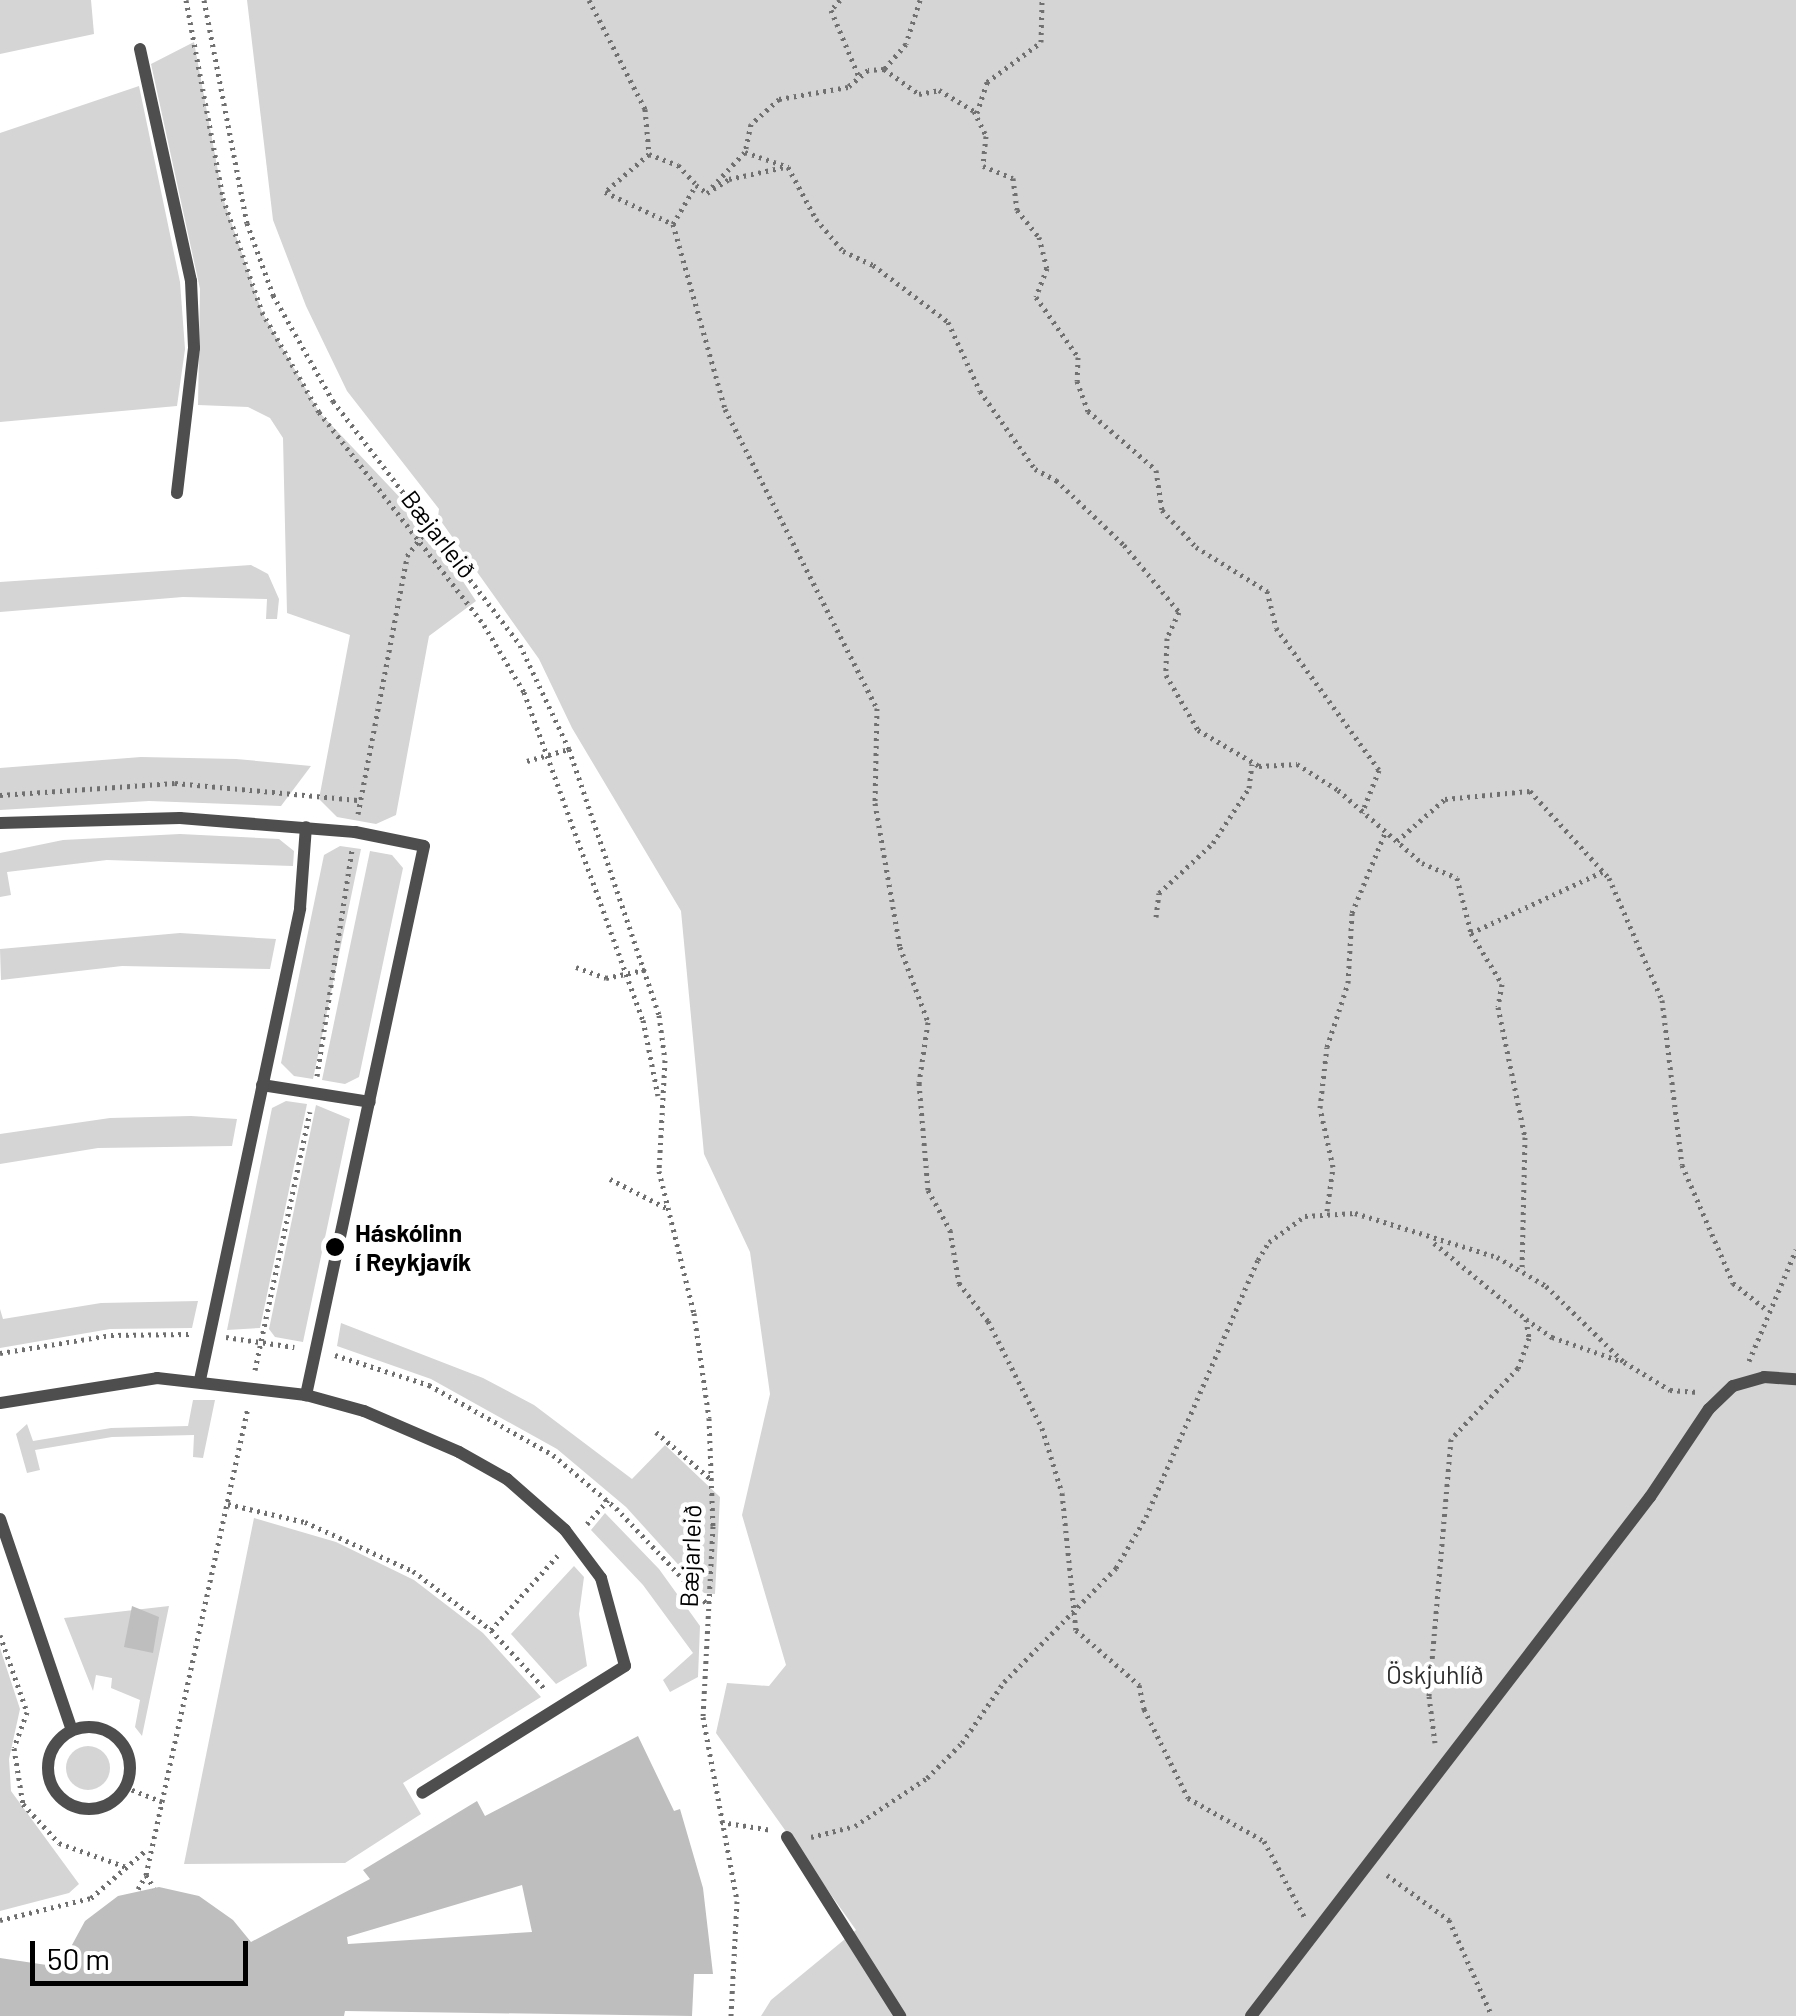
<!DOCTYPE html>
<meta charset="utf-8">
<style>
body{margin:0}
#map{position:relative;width:1796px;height:2016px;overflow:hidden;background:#fff;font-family:Barlow,sans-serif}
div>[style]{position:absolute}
.green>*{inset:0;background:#d5d5d5}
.round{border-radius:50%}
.building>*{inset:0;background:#bebebe}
.path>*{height:5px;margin-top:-2.5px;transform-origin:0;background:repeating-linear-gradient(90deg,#707070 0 2.5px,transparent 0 7.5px)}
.lane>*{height:12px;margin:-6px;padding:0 6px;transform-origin:6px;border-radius:6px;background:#4e4e4e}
.lane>.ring{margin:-6px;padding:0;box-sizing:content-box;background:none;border:12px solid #4e4e4e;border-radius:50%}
.dots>*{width:28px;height:28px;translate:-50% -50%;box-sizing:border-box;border:5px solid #fff;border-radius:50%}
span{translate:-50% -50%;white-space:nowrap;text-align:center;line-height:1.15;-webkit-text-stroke:9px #fff;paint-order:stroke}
.street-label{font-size:25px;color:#000}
.poi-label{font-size:25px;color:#000;font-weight:700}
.left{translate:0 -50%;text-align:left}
.park-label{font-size:25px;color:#2c2c2c}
.scale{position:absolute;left:30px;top:1941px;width:218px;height:45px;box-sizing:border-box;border:5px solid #000;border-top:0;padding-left:12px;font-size:30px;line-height:35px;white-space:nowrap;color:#000;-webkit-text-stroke:8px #fff;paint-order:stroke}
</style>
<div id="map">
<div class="green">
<div style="clip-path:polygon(0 0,91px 0,94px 34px,0 54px)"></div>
<div style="clip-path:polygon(247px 0,1796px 0,1796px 2016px,761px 2016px,771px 2000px,856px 1930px,716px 1733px,727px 1683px,769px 1686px,786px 1665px,742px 1515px,770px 1394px,750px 1252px,704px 1154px,681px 911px,572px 728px,539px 659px,438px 517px,439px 509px,347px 391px,306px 306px,273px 220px)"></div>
<div style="clip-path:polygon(194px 42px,223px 198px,262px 312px,319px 412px,425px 524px,476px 601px,429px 636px,396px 815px,376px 824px,337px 817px,319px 799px,350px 635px,287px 613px,283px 438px,270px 418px,248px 407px,198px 405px,200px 289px,151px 64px)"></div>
<div style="clip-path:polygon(139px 86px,180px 282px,185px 349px,177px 406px,0 422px,0 133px)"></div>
<div style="clip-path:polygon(251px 565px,268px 574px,279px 599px,277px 619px,266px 619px,267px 599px,183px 597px,0 612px,0 582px)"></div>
<div style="clip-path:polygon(141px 757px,236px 759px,311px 766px,281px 806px,149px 801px,0 810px,0 768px)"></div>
<div style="clip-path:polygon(180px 834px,279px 839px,294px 851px,293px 866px,107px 860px,7px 872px,11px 895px,0 897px,0 853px,63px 840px)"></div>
<div style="clip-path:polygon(340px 846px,361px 849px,313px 1079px,294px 1076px,281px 1063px,324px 855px)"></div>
<div style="clip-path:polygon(370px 851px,392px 855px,403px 868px,359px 1077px,345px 1084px,322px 1080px)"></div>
<div style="clip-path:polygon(180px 933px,276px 939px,270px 969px,122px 966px,1px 980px,0 949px)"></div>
<div style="clip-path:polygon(286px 1101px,307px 1104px,260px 1328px,227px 1330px,272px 1108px)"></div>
<div style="clip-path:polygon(316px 1105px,350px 1119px,303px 1342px,275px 1337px,269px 1329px)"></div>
<div style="clip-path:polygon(191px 1116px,237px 1119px,232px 1146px,98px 1148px,0 1164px,0 1134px,110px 1118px)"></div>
<div style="clip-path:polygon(198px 1301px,192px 1328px,110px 1329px,0 1348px,0 1309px,3px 1319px,101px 1303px)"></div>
<div style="clip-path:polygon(341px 1323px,483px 1378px,534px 1405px,632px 1479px,665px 1445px,720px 1497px,715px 1594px,704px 1593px,626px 1507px,557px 1449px,431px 1379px,337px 1346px)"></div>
<div style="clip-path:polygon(193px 1400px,215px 1400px,203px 1458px,193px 1457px,194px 1435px,112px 1437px,35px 1450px,40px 1470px,27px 1473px,16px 1434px,27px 1424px,33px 1441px,111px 1428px,188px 1426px)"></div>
<div style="clip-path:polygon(605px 1513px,659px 1569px,700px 1626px,698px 1677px,670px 1692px,663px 1680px,693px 1653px,643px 1585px,591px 1530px)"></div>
<div style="clip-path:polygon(254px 1518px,336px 1542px,414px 1580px,483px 1633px,541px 1697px,403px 1783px,421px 1814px,345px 1863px,184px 1864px)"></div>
<div style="clip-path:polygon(574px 1566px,584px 1577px,579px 1614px,587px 1666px,556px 1684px,511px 1634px)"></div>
<div style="clip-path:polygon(169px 1606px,142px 1736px,135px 1727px,140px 1700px,111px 1688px,112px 1678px,96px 1675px,93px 1691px,64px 1618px)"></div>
<div style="clip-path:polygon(0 1648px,20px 1709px,9px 1759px,11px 1791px,79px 1884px,69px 1893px,0 1911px)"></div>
<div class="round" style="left:66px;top:1746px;width:44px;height:44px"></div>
</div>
<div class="building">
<div style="clip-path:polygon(132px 1606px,159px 1617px,153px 1653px,124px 1647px)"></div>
<div style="clip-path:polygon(evenodd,638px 1736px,674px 1811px,680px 1809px,703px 1888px,713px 1974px,694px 1974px,692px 2016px,345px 2011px,344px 2016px,0 2016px,0 1958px,60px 1967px,85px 1921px,118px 1896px,159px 1887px,199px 1896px,233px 1920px,251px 1942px,370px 1879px,363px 1870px,477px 1801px,485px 1816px,638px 1736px,522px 1885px,532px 1932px,348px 1944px,347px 1937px,522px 1885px)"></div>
</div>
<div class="path">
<div style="left:186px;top:0;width:201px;rotate:79.4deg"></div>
<div style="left:223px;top:198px;width:120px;rotate:71.1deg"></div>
<div style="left:262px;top:312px;width:115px;rotate:60.3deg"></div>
<div style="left:319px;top:412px;width:269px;rotate:52.2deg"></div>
<div style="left:484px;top:625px;width:78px;rotate:59.2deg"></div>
<div style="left:524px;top:692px;width:349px;rotate:70.1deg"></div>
<div style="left:643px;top:1020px;width:77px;rotate:78.8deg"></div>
<div style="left:204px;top:0;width:227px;rotate:79.1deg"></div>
<div style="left:247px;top:223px;width:77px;rotate:70.1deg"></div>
<div style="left:273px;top:295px;width:122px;rotate:60.5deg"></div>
<div style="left:333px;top:401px;width:307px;rotate:52.5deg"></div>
<div style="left:520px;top:645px;width:115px;rotate:64.8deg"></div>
<div style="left:569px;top:749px;width:281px;rotate:71.3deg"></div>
<div style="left:659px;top:1015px;width:45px;rotate:82.4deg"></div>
<div style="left:665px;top:1060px;width:111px;rotate:93.1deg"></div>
<div style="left:659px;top:1171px;width:146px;rotate:76.2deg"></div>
<div style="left:694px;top:1313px;width:106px;rotate:81.9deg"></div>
<div style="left:709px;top:1418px;width:108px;rotate:87.9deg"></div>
<div style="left:713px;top:1526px;width:191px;rotate:93deg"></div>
<div style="left:703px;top:1717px;width:187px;rotate:79.5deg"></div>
<div style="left:737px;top:1901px;width:115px;rotate:93deg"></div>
<div style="left:589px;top:0;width:123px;rotate:62.8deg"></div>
<div style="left:645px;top:109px;width:45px;rotate:84.9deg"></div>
<div style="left:649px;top:154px;width:58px;rotate:139.2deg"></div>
<div style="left:605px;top:192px;width:75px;rotate:25.2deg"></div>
<div style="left:673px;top:224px;width:192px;rotate:74.3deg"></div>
<div style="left:725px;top:409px;width:335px;rotate:63.1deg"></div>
<div style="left:877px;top:708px;width:95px;rotate:91.2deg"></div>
<div style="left:875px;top:803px;width:146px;rotate:80.2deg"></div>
<div style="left:900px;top:947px;width:80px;rotate:69.5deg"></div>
<div style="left:928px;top:1022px;width:62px;rotate:98.4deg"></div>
<div style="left:919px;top:1083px;width:107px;rotate:85.2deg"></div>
<div style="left:928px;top:1190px;width:46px;rotate:61.2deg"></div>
<div style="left:950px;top:1230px;width:54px;rotate:80.4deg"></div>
<div style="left:959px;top:1283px;width:48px;rotate:52.7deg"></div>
<div style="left:988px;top:1321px;width:120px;rotate:63.2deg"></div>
<div style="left:1042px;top:1428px;width:68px;rotate:72.9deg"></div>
<div style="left:1062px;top:1493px;width:138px;rotate:84.2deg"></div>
<div style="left:1076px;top:1630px;width:84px;rotate:41.1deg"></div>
<div style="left:1139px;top:1685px;width:25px;rotate:78deg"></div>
<div style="left:1144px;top:1709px;width:99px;rotate:63.7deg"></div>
<div style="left:1188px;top:1798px;width:87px;rotate:29.5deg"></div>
<div style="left:1264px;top:1841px;width:87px;rotate:62deg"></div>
<div style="left:840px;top:0;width:13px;rotate:132deg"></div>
<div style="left:831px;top:10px;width:73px;rotate:67.3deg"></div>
<div style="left:920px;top:0;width:46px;rotate:107.7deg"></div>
<div style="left:906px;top:44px;width:33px;rotate:131deg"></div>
<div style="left:884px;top:69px;width:43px;rotate:35.5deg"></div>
<div style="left:919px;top:94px;width:20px;rotate:-11deg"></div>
<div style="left:939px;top:90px;width:41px;rotate:31deg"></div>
<div style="left:974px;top:111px;width:28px;rotate:64deg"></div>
<div style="left:986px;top:136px;width:30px;rotate:96deg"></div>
<div style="left:983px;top:166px;width:32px;rotate:22deg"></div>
<div style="left:1013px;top:178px;width:32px;rotate:83deg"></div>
<div style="left:1017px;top:210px;width:35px;rotate:51deg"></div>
<div style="left:1039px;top:237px;width:32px;rotate:76deg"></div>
<div style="left:1047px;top:268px;width:31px;rotate:111deg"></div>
<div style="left:1036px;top:297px;width:73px;rotate:55deg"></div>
<div style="left:1078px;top:357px;width:24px;rotate:92deg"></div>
<div style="left:1077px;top:381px;width:32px;rotate:70deg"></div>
<div style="left:1088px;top:411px;width:90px;rotate:40.9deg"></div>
<div style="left:1156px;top:470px;width:40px;rotate:81.5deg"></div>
<div style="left:1162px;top:510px;width:50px;rotate:47.4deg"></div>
<div style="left:1196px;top:547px;width:84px;rotate:31.8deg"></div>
<div style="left:1267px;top:591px;width:38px;rotate:76deg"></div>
<div style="left:1276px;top:628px;width:175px;rotate:54deg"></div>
<div style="left:1379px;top:770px;width:46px;rotate:111.6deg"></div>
<div style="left:884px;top:69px;width:16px;rotate:176deg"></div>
<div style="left:868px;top:70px;width:26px;rotate:140deg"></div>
<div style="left:848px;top:87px;width:70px;rotate:170.1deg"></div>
<div style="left:779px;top:99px;width:38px;rotate:138deg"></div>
<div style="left:751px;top:124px;width:29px;rotate:102deg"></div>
<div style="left:745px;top:152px;width:46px;rotate:19.2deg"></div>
<div style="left:788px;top:167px;width:59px;rotate:61.7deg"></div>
<div style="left:816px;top:219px;width:42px;rotate:49.8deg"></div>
<div style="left:843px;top:251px;width:33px;rotate:25deg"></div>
<div style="left:873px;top:265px;width:94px;rotate:37.2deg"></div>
<div style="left:948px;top:322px;width:76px;rotate:65.1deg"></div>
<div style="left:980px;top:391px;width:95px;rotate:54.8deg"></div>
<div style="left:1035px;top:469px;width:24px;rotate:28deg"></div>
<div style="left:1056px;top:480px;width:94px;rotate:43.7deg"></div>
<div style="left:1124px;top:545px;width:87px;rotate:50.6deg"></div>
<div style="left:1179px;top:612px;width:29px;rotate:115deg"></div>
<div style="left:1167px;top:638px;width:37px;rotate:92deg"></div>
<div style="left:1166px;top:675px;width:64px;rotate:59.8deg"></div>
<div style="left:1198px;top:730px;width:71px;rotate:30.5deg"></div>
<div style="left:1259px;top:766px;width:38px;rotate:-3deg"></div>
<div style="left:1297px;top:764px;width:49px;rotate:32.4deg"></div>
<div style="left:1338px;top:790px;width:111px;rotate:41deg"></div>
<div style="left:1422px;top:863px;width:38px;rotate:23deg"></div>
<div style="left:1457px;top:878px;width:57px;rotate:75.7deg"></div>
<div style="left:1471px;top:933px;width:60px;rotate:58.7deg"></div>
<div style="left:1502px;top:984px;width:23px;rotate:100deg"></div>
<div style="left:1498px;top:1007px;width:133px;rotate:78.3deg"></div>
<div style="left:1525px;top:1137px;width:134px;rotate:91.3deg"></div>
<div style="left:977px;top:113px;width:33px;rotate:-72deg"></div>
<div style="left:987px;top:82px;width:67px;rotate:-36.5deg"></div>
<div style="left:1041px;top:42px;width:42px;rotate:-88.6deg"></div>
<div style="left:649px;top:154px;width:31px;rotate:21deg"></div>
<div style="left:678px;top:165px;width:26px;rotate:47deg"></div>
<div style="left:712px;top:187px;width:48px;rotate:-46.7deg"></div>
<div style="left:673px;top:224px;width:45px;rotate:-59.5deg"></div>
<div style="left:696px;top:185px;width:14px;rotate:36deg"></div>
<div style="left:707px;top:193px;width:26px;rotate:-32deg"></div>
<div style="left:729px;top:179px;width:57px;rotate:-12.1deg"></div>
<div style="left:527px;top:761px;width:44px;rotate:-15.9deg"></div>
<div style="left:0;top:795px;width:175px;rotate:-3.9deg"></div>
<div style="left:175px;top:783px;width:186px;rotate:5.3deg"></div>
<div style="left:358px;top:814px;width:263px;rotate:-79.2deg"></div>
<div style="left:407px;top:556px;width:39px;rotate:-53deg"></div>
<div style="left:1397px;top:841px;width:64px;rotate:-41.2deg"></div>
<div style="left:1445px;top:799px;width:85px;rotate:-5.4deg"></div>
<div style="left:1530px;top:791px;width:118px;rotate:47.8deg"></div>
<div style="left:1609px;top:878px;width:133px;rotate:66.5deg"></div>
<div style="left:1662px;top:1000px;width:166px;rotate:83.1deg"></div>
<div style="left:1682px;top:1165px;width:129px;rotate:66.6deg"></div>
<div style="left:1733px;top:1283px;width:43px;rotate:38.5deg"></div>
<div style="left:1156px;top:917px;width:24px;rotate:-83deg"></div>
<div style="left:1159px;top:893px;width:74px;rotate:-42.8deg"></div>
<div style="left:1213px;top:843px;width:66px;rotate:-56.8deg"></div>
<div style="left:1249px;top:788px;width:24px;rotate:-83deg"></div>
<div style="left:1471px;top:933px;width:145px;rotate:-25deg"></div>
<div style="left:576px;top:967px;width:32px;rotate:20deg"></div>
<div style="left:606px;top:978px;width:40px;rotate:-12deg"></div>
<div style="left:317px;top:1076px;width:229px;rotate:-81.2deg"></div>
<div style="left:610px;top:1179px;width:65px;rotate:27.3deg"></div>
<div style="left:1327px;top:1211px;width:44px;rotate:-82.2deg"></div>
<div style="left:1333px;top:1167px;width:60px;rotate:-102.4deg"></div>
<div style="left:1320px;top:1108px;width:61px;rotate:-83.5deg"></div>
<div style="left:1327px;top:1047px;width:67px;rotate:-71.8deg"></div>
<div style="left:1348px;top:983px;width:70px;rotate:-86.7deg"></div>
<div style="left:1352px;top:913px;width:87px;rotate:-67.6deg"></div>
<div style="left:1434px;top:1243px;width:119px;rotate:39.6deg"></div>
<div style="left:1526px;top:1319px;width:19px;rotate:81deg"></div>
<div style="left:1529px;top:1338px;width:32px;rotate:110deg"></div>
<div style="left:1518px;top:1368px;width:98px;rotate:133.3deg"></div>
<div style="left:1451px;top:1439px;width:258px;rotate:94.9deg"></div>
<div style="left:1429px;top:1696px;width:47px;rotate:82.7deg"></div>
<div style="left:1526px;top:1319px;width:32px;rotate:35deg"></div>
<div style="left:1552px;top:1337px;width:75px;rotate:19.4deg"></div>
<div style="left:226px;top:1337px;width:69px;rotate:8.4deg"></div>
<div style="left:0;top:1353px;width:112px;rotate:-9.2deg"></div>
<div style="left:111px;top:1335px;width:79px;rotate:-0.7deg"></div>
<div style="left:335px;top:1355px;width:99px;rotate:17.7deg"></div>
<div style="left:429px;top:1385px;width:142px;rotate:29.4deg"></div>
<div style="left:553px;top:1455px;width:82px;rotate:40.1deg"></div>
<div style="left:616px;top:1508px;width:134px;rotate:46.5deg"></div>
<div style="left:1749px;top:1361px;width:121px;rotate:-67.1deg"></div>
<div style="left:255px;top:1370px;width:264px;rotate:-78deg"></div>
<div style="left:656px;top:1432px;width:75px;rotate:40.7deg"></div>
<div style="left:228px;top:1504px;width:79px;rotate:13.2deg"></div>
<div style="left:305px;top:1522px;width:119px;rotate:24.4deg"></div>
<div style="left:413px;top:1571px;width:98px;rotate:37.1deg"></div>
<div style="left:491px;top:1630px;width:79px;rotate:47.6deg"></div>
<div style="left:587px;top:1524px;width:32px;rotate:-49deg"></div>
<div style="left:491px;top:1630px;width:102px;rotate:-48.2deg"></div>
<div style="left:0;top:1635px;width:82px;rotate:70.7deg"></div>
<div style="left:27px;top:1712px;width:38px;rotate:110deg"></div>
<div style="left:14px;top:1748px;width:57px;rotate:80.9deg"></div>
<div style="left:23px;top:1804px;width:53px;rotate:47.3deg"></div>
<div style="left:59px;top:1843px;width:71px;rotate:19.7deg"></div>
<div style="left:125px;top:1787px;width:41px;rotate:21.5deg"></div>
<div style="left:721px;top:1822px;width:52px;rotate:8.9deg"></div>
<div style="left:811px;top:1837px;width:45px;rotate:-14deg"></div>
<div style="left:855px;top:1826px;width:87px;rotate:-33.7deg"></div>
<div style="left:927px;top:1778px;width:49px;rotate:-45deg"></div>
<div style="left:962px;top:1743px;width:74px;rotate:-55.5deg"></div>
<div style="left:1004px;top:1682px;width:160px;rotate:-45.5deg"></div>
<div style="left:1116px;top:1568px;width:59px;rotate:-59.5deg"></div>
<div style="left:1146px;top:1517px;width:280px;rotate:-66.5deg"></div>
<div style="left:1258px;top:1260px;width:21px;rotate:-59deg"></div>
<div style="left:1269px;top:1242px;width:44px;rotate:-35.8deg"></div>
<div style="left:1305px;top:1216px;width:50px;rotate:-3.4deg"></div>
<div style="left:1355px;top:1213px;width:149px;rotate:17.2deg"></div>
<div style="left:1497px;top:1257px;width:57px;rotate:30.6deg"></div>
<div style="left:1546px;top:1286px;width:109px;rotate:44.3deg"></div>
<div style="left:1624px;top:1362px;width:54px;rotate:31.3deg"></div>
<div style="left:1670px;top:1390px;width:28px;rotate:4deg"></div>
<div style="left:146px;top:1875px;width:476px;rotate:-77.7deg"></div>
<div style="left:1387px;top:1875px;width:77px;rotate:36deg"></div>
<div style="left:1449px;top:1920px;width:105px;rotate:65.9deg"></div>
<div style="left:138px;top:1889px;width:16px;rotate:-60deg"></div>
<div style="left:146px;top:1875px;width:15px;rotate:58deg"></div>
<div style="left:0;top:1920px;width:94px;rotate:-13.6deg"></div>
<div style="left:91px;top:1898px;width:73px;rotate:-41.1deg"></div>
</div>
<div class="lane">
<div style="left:140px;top:49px;width:238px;rotate:77.6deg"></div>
<div style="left:191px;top:281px;width:67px;rotate:87.4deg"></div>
<div style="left:194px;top:348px;width:146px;rotate:96.7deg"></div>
<div style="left:0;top:823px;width:180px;rotate:-1.6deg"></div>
<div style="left:180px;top:818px;width:176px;rotate:4.6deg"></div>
<div style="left:355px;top:832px;width:70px;rotate:11.5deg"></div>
<div style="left:424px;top:846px;width:562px;rotate:102.13deg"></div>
<div style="left:262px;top:1085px;width:109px;rotate:8.9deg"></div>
<div style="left:200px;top:1380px;width:482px;rotate:-78deg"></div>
<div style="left:300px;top:908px;width:81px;rotate:-85.8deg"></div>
<div style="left:0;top:1403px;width:159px;rotate:-9deg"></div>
<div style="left:157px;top:1378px;width:150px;rotate:6.5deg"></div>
<div style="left:306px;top:1395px;width:60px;rotate:15.4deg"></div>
<div style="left:364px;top:1411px;width:103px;rotate:23.3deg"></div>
<div style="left:459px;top:1452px;width:55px;rotate:29.4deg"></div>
<div style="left:507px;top:1479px;width:77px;rotate:41.3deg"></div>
<div style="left:565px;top:1530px;width:60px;rotate:53.1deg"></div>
<div style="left:601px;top:1578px;width:91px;rotate:74.7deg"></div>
<div style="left:625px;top:1666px;width:239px;rotate:148deg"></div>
<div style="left:0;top:1519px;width:223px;rotate:71.2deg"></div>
<div class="ring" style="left:48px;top:1727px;width:70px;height:70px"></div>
<div style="left:787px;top:1837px;width:212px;rotate:57.7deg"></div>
<div style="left:1251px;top:2016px;width:655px;rotate:-52.45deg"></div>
<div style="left:1650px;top:1497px;width:106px;rotate:-56.2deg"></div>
<div style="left:1709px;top:1409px;width:33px;rotate:-44deg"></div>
<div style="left:1733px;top:1386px;width:32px;rotate:-16deg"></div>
<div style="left:1764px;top:1377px;width:32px;rotate:4deg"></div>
</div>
<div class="dots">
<div style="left:335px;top:1247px;background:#000"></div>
</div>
<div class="street-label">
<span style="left:439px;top:534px;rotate:52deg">Bæjarleið</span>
<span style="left:690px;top:1556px;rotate:-88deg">Bæjarleið</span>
</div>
<div class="poi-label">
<span class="left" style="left:355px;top:1247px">Háskólinn<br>í Reykjavík</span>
</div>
<div class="park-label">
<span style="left:1435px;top:1674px">Öskjuhlíð</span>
</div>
<div class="scale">50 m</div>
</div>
